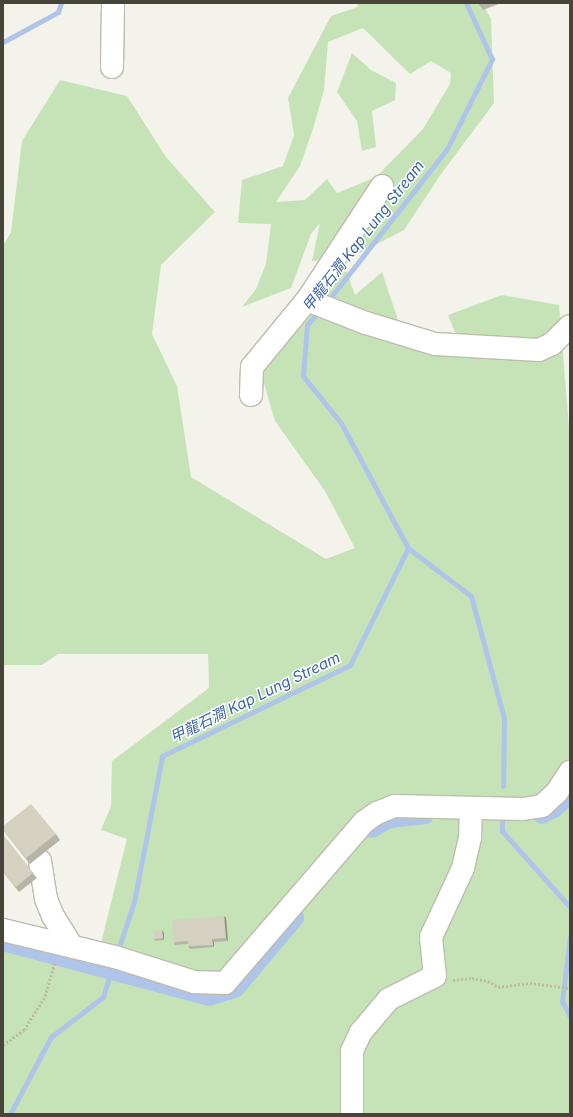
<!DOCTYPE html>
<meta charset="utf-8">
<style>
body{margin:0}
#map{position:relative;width:573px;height:1117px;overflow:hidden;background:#f3f3eb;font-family:Inter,"Noto Sans TC",sans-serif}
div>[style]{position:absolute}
.green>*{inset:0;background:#c6e3b8}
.stream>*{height:5px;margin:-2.5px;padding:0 2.5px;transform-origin:2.5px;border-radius:2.5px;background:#aec4e9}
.canal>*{height:18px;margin:-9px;padding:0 9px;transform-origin:9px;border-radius:9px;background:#aec4e9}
.path>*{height:2.5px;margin-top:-1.25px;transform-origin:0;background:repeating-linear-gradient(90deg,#bebaa1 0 2px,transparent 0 4px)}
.roads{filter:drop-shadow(1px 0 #bebcae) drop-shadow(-1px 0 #bebcae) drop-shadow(0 1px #bebcae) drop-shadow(0 -1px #bebcae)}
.minor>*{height:22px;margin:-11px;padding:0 11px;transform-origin:11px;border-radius:11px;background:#fff}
.wall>*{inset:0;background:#b6b4a6}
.shaded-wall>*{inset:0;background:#949287}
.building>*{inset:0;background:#d4d1c1;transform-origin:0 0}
span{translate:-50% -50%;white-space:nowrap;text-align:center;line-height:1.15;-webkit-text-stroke:3px #fff;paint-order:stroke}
.water-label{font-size:15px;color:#3d64a8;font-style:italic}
.frame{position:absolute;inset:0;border:4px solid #474439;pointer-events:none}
</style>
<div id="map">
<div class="green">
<div style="clip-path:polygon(evenodd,357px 3px,482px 3px,491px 19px,494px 103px,441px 174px,404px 230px,350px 258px,312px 261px,320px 223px,311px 234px,291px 288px,242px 307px,256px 289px,266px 264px,271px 224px,238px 223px,242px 180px,283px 166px,294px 135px,288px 98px,331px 16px,358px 7px,357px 3px,363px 28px,410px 74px,431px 61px,451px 73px,450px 84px,423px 129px,376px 177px,337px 193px,327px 179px,305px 200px,276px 202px,300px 166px,313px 129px,324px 90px,328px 42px,363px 28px)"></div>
<div style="clip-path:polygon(352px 53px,371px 70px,396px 83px,395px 100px,372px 111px,376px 147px,362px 151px,357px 121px,337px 92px)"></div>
<div style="clip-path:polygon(60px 80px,127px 96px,166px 157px,215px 212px,161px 265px,152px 334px,177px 386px,191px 477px,326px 559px,355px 548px,325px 491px,275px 421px,261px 373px,271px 327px,313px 271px,345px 267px,355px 295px,382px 272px,399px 323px,458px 340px,448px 315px,502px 295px,559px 305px,570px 440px,570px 1114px,3px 1114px,3px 932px,99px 951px,127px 839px,101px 830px,111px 806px,112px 761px,209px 688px,208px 654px,58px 654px,42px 665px,3px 665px,3px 246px,11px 232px,22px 141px)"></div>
</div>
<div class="stream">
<div style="left:3px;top:42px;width:63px;rotate:-28.6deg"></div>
<div style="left:58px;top:12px;width:9px;rotate:-72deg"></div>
<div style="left:327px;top:302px;width:194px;rotate:-51.9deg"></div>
<div style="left:447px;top:149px;width:101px;rotate:-63.4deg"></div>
<div style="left:492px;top:59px;width:62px;rotate:-114.9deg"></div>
<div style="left:408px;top:548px;width:79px;rotate:37.3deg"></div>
<div style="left:471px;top:596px;width:126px;rotate:74.9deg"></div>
<div style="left:504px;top:718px;width:68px;rotate:90.8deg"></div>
<div style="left:502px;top:817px;width:14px;rotate:90deg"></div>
<div style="left:502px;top:831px;width:102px;rotate:48.2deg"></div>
<div style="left:570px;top:937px;width:64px;rotate:97.1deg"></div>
<div style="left:562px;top:1001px;width:18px;rotate:63deg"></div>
<div style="left:117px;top:953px;width:54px;rotate:-71.6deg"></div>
<div style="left:134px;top:902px;width:149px;rotate:-79.1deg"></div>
<div style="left:162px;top:756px;width:209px;rotate:-25.8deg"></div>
<div style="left:350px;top:665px;width:131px;rotate:-63.6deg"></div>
<div style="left:408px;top:548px;width:142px;rotate:-118.2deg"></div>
<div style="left:341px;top:423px;width:60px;rotate:-129deg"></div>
<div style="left:303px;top:376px;width:51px;rotate:-85.5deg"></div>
<div style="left:307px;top:325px;width:18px;rotate:-49deg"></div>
<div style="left:10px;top:1114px;width:87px;rotate:-62deg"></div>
<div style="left:51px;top:1037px;width:66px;rotate:-37.6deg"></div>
<div style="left:103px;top:997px;width:37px;rotate:-73deg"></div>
</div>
<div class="canal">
<div style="left:542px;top:815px;width:13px;rotate:-27deg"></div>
<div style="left:554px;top:809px;width:22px;rotate:-43deg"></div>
<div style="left:372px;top:829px;width:20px;rotate:-30deg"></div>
<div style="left:389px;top:819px;width:36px;rotate:-6deg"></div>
<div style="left:3px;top:942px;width:213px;rotate:14.9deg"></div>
<div style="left:209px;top:997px;width:28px;rotate:-18deg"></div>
<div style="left:236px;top:988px;width:92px;rotate:-49.9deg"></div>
</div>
<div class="path">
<div style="left:453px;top:980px;width:19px;rotate:-6deg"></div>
<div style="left:472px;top:978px;width:16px;rotate:11deg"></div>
<div style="left:488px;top:981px;width:12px;rotate:31deg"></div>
<div style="left:498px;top:987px;width:32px;rotate:-7deg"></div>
<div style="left:530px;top:983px;width:40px;rotate:7.1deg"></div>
<div style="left:3px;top:1045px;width:26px;rotate:-36deg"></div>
<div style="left:24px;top:1030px;width:40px;rotate:-58deg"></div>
<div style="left:45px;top:996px;width:35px;rotate:-74deg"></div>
</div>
<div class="roads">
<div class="minor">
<div style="left:112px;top:67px;width:64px;rotate:-89.1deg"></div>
<div style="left:382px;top:186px;width:136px;rotate:123.3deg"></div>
<div style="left:307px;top:300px;width:63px;rotate:21.3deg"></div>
<div style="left:366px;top:323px;width:72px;rotate:16.9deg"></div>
<div style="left:435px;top:344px;width:104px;rotate:3.3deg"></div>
<div style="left:539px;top:350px;width:14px;rotate:-25deg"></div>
<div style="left:552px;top:344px;width:25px;rotate:-45deg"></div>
<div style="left:251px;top:395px;width:28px;rotate:-88deg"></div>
<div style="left:252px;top:367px;width:87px;rotate:-50.6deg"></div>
<div style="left:40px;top:861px;width:38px;rotate:81deg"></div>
<div style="left:46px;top:899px;width:18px;rotate:68deg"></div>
<div style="left:53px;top:916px;width:36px;rotate:58deg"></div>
<div style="left:3px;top:930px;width:115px;rotate:13.6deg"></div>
<div style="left:115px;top:957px;width:83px;rotate:17.6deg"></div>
<div style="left:194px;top:982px;width:31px;rotate:2deg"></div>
<div style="left:225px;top:983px;width:213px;rotate:-49.2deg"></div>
<div style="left:364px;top:822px;width:16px;rotate:-35deg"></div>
<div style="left:377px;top:813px;width:18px;rotate:-22deg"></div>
<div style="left:394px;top:806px;width:129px;rotate:1.3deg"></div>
<div style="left:523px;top:809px;width:19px;rotate:-9deg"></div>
<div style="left:542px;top:806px;width:21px;rotate:-43deg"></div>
<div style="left:557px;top:792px;width:24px;rotate:-57deg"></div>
<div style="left:352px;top:1114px;width:63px;rotate:-90deg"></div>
<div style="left:352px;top:1051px;width:21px;rotate:-65deg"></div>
<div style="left:361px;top:1032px;width:43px;rotate:-49.7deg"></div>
<div style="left:389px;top:999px;width:51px;rotate:-26.6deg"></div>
<div style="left:435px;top:976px;width:39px;rotate:-96deg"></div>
<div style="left:431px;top:937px;width:76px;rotate:-65.1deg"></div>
<div style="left:463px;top:868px;width:32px;rotate:-77deg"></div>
<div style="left:470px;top:837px;width:29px;rotate:-88deg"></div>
</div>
</div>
<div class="wall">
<div style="clip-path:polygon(478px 3px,501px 3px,483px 10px)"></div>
<div style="clip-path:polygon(3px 830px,56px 834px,60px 840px,30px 864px)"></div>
<div style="clip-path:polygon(3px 835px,37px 878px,19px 892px,3px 872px)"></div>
<div style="clip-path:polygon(226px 918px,228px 941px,214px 942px,214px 947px,190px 949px,188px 946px,188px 944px,175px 945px,174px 942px)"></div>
<div style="clip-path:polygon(162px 930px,164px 933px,164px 940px,155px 941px,154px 939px)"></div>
</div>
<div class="shaded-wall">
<div style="clip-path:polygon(224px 916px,226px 918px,228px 941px,226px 938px)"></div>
<div style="clip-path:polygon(162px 930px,164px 933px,164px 940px,163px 938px)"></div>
<div style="clip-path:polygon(212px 939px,214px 942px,214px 947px,213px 945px)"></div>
</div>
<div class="building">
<div style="clip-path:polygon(31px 804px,56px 834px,26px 858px,3px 830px,3px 826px)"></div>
<div style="clip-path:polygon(3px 835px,33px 873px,16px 887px,3px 872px)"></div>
<div style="clip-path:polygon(224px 916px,226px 938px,212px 939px,213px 945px,188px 946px,188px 941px,174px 942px,172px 920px)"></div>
<div style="left:162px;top:930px;width:8px;height:9px;rotate:83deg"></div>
</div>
<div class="water-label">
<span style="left:363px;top:236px;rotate:-52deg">甲龍石澗 Kap Lung Stream</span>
<span style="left:255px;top:697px;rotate:-26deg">甲龍石澗 Kap Lung Stream</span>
</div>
<div class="frame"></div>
</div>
